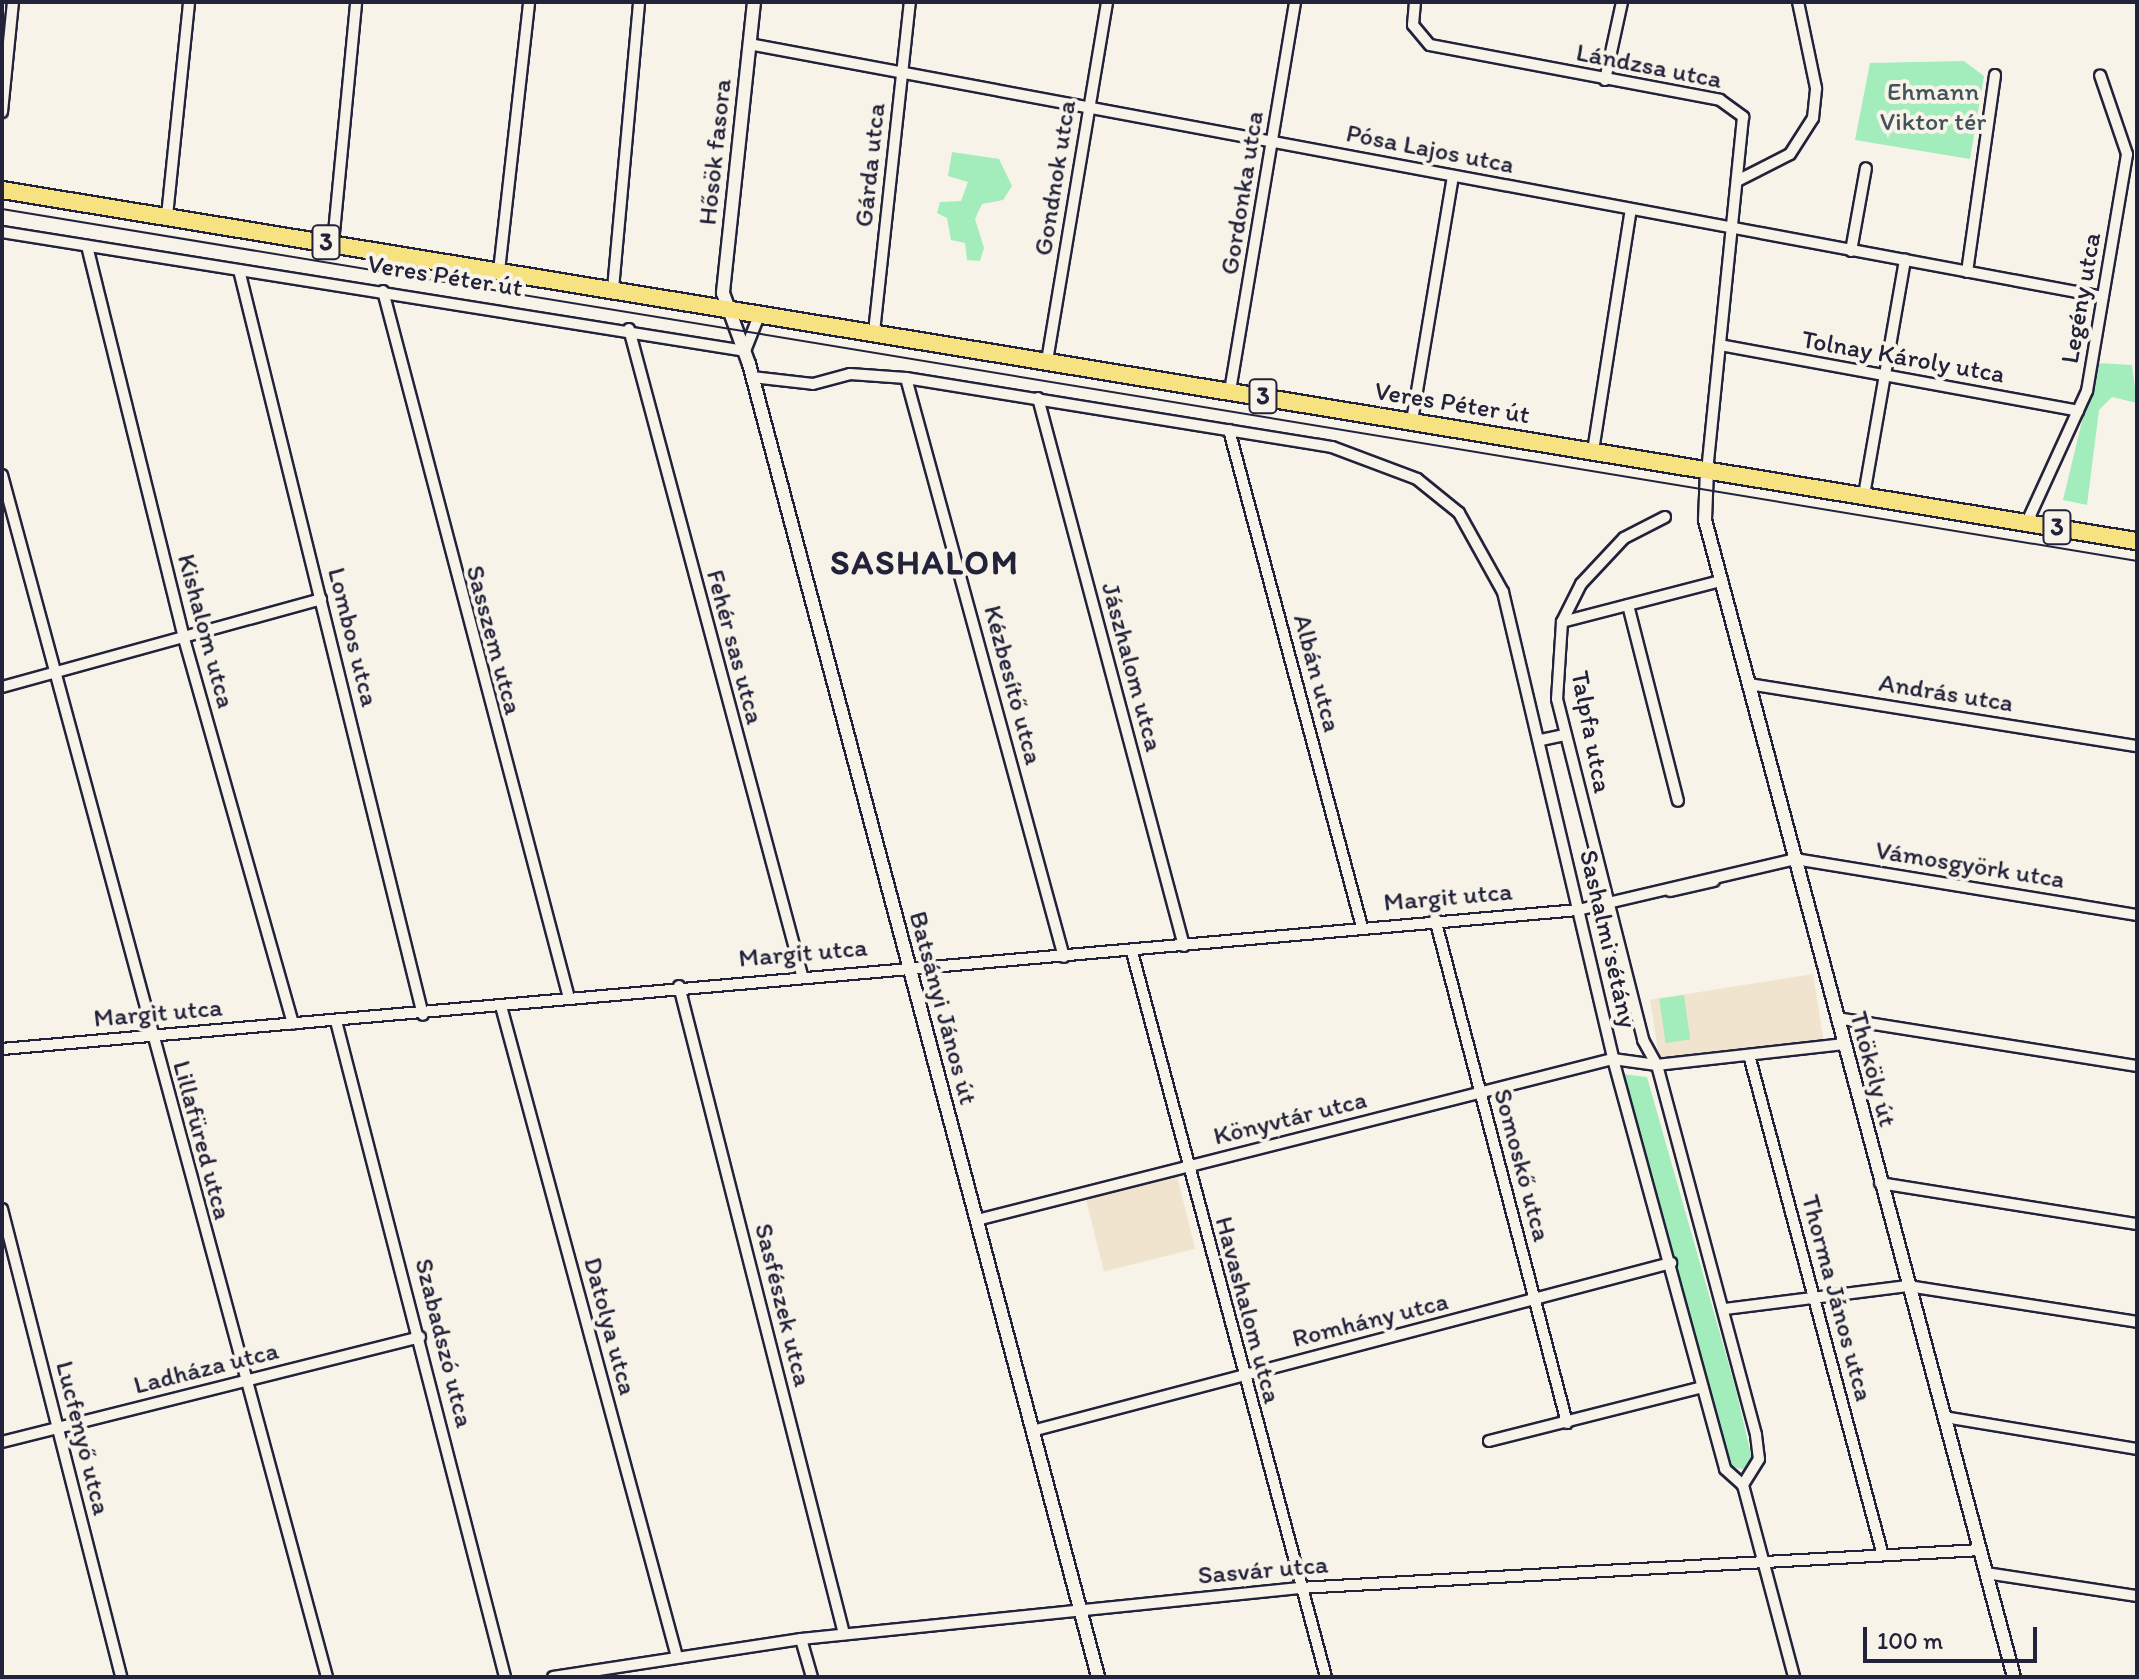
<!DOCTYPE html>
<meta charset="utf-8">
<style>
body{margin:0}
#map{position:relative;width:2139px;height:1679px;overflow:hidden;background:#f7f3e8;font-family:Itim,sans-serif}
div>[style]{position:absolute}
.built>*{inset:0;background:#f0e4ce;transform-origin:0 0}
.green>*{inset:0;background:#a3ecbb;transform-origin:0 0}
.roads{filter:drop-shadow(2px 0 #22223b) drop-shadow(-2px 0 #22223b) drop-shadow(0 2px #22223b) drop-shadow(0 -2px #22223b)}
.minor>*{height:10px;margin:-5px;padding:0 5px;transform-origin:5px;border-radius:5px;background:#f7f3e8}
.tertiary>*{height:12px;margin:-6px;padding:0 6px;transform-origin:6px;border-radius:6px;background:#f7f3e8}
.primary>*{height:16px;margin:-8px;padding:0 8px;transform-origin:8px;border-radius:8px;background:#f6e281}
.tram>*{height:2px;margin:-1px;padding:0 1px;transform-origin:1px;border-radius:1px;background:#22223b}
span{translate:-50% -50%;white-space:nowrap;text-align:center;line-height:1.15;-webkit-text-stroke:8px #f7f3e8;paint-order:stroke}
.shield-label span{padding:2px 6px;background:#f7f3e8;border:2px solid;border-radius:6px;-webkit-text-stroke-width:0}
.shield-label{font-size:24px;color:#22223b;font-weight:700}
.street-label{font-size:26px;color:#22223b}
.park-label{font-size:26px;color:#42545b}
.district-label{font-size:34px;color:#22223b;font-weight:700;letter-spacing:2px}
.frame{position:absolute;inset:0;border:4px solid #22223b;pointer-events:none}
.scale{position:absolute;left:1863px;top:1627px;width:174px;height:36px;box-sizing:border-box;border:4px solid #22223b;border-top:0;padding-left:10px;font-size:24px;line-height:28px;white-space:nowrap;color:#22223b;-webkit-text-stroke:6px #f7f3e8;paint-order:stroke}
</style>
<div id="map">
<div class="built">
<div style="left:1813px;top:974px;width:67px;height:165px;rotate:81deg"></div>
<div style="left:1177px;top:1176px;width:75px;height:94px;rotate:76deg"></div>
</div>
<div class="green">
<div style="clip-path:polygon(1964px 61px,1984px 76px,1970px 159px,1855px 140px,1870px 63px)"></div>
<div style="clip-path:polygon(952px 152px,999px 159px,1012px 186px,1003px 200px,982px 204px,975px 219px,984px 248px,980px 261px,967px 260px,965px 243px,951px 240px,947px 218px,937px 213px,940px 202px,961px 201px,968px 182px,948px 176px)"></div>
<div style="clip-path:polygon(2096px 363px,2132px 365px,2137px 403px,2112px 397px,2099px 410px,2087px 505px,2063px 500px)"></div>
<div style="left:1684px;top:995px;width:45px;height:25px;rotate:82deg"></div>
<div style="clip-path:polygon(1622px 1074px,1647px 1077px,1736px 1390px,1752px 1459px,1747px 1470px,1728px 1466px)"></div>
</div>
<div class="roads">
<div class="minor">
<div style="left:1415px;top:2px;width:23px;rotate:95deg"></div>
<div style="left:1413px;top:25px;width:26px;rotate:50deg"></div>
<div style="left:1430px;top:45px;width:295px;rotate:10.7deg"></div>
<div style="left:1720px;top:100px;width:29px;rotate:36deg"></div>
<div style="left:1743px;top:117px;width:355px;rotate:95.8deg"></div>
<div style="left:749px;top:44px;width:1377px;rotate:10.58deg"></div>
<div style="left:1605px;top:80px;width:80px;rotate:-77.7deg"></div>
<div style="left:2px;top:112px;width:111px;rotate:-84.3deg"></div>
<div style="left:1737px;top:181px;width:59px;rotate:-27deg"></div>
<div style="left:1790px;top:154px;width:43px;rotate:-57.4deg"></div>
<div style="left:1813px;top:118px;width:30px;rotate:-84deg"></div>
<div style="left:1816px;top:88px;width:88px;rotate:-101.8deg"></div>
<div style="left:167px;top:216px;width:215px;rotate:-84.1deg"></div>
<div style="left:2px;top:232px;width:752px;rotate:9.1deg"></div>
<div style="left:745px;top:351px;width:41px;rotate:-68.5deg"></div>
<div style="left:333px;top:243px;width:242px;rotate:-84.5deg"></div>
<div style="left:87px;top:246px;width:401px;rotate:76.1deg"></div>
<div style="left:183px;top:635px;width:404px;rotate:74.2deg"></div>
<div style="left:1851px;top:251px;width:84px;rotate:-79.8deg"></div>
<div style="left:239px;top:270px;width:767px;rotate:76.13deg"></div>
<div style="left:499px;top:271px;width:271px;rotate:-83.6deg"></div>
<div style="left:1967px;top:272px;width:199px;rotate:-81.9deg"></div>
<div style="left:613px;top:289px;width:288px;rotate:-84.8deg"></div>
<div style="left:383px;top:291px;width:731px;rotate:75.26deg"></div>
<div style="left:629px;top:329px;width:669px;rotate:75.01deg"></div>
<div style="left:874px;top:332px;width:332px;rotate:-83.8deg"></div>
<div style="left:1720px;top:345px;width:364px;rotate:10.4deg"></div>
<div style="left:1047px;top:361px;width:364px;rotate:-80.5deg"></div>
<div style="left:752px;top:377px;width:61px;rotate:6.5deg"></div>
<div style="left:813px;top:384px;width:38px;rotate:-15deg"></div>
<div style="left:850px;top:374px;width:56px;rotate:4.1deg"></div>
<div style="left:906px;top:378px;width:432px;rotate:9.2deg"></div>
<div style="left:1332px;top:447px;width:91px;rotate:20.6deg"></div>
<div style="left:1417px;top:479px;width:54px;rotate:39deg"></div>
<div style="left:1459px;top:513px;width:90px;rotate:60.9deg"></div>
<div style="left:1503px;top:592px;width:480px;rotate:76.7deg"></div>
<div style="left:1613px;top:1059px;width:425px;rotate:74.7deg"></div>
<div style="left:1725px;top:1469px;width:24px;rotate:42deg"></div>
<div style="left:1743px;top:1485px;width:199px;rotate:75.1deg"></div>
<div style="left:906px;top:378px;width:600px;rotate:74.74deg"></div>
<div style="left:1230px;top:391px;width:394px;rotate:-80.5deg"></div>
<div style="left:1038px;top:398px;width:567px;rotate:75.08deg"></div>
<div style="left:1412px;top:421px;width:248px;rotate:-80.5deg"></div>
<div style="left:1229px;top:430px;width:514px;rotate:75.02deg"></div>
<div style="left:1593px;top:451px;width:245px;rotate:-81.1deg"></div>
<div style="left:2px;top:475px;width:1245px;rotate:74.87deg"></div>
<div style="left:1864px;top:495px;width:239px;rotate:-80.1deg"></div>
<div style="left:1665px;top:517px;width:46px;rotate:152.9deg"></div>
<div style="left:1624px;top:538px;width:63px;rotate:133.1deg"></div>
<div style="left:1581px;top:584px;width:42px;rotate:116.6deg"></div>
<div style="left:1562px;top:622px;width:77px;rotate:93.7deg"></div>
<div style="left:1557px;top:699px;width:352px;rotate:75.8deg"></div>
<div style="left:1643px;top:1040px;width:29px;rotate:61deg"></div>
<div style="left:1657px;top:1065px;width:383px;rotate:75deg"></div>
<div style="left:1756px;top:1435px;width:24px;rotate:83deg"></div>
<div style="left:1759px;top:1459px;width:31px;rotate:122deg"></div>
<div style="left:2027px;top:522px;width:144px;rotate:-65.4deg"></div>
<div style="left:2087px;top:391px;width:240px;rotate:-80.4deg"></div>
<div style="left:2127px;top:154px;width:83px;rotate:-108.9deg"></div>
<div style="left:1628px;top:605px;width:202px;rotate:75.7deg"></div>
<div style="left:1562px;top:622px;width:164px;rotate:-14.5deg"></div>
<div style="left:1749px;top:684px;width:393px;rotate:9.1deg"></div>
<div style="left:2px;top:687px;width:331px;rotate:-15.4deg"></div>
<div style="left:1541px;top:740px;width:24px;rotate:-12deg"></div>
<div style="left:1670px;top:891px;width:45px;rotate:-12.8deg"></div>
<div style="left:1435px;top:919px;width:521px;rotate:75.32deg"></div>
<div style="left:1132px;top:952px;width:751px;rotate:75.02deg"></div>
<div style="left:679px;top:986px;width:669px;rotate:75.71deg"></div>
<div style="left:501px;top:1006px;width:674px;rotate:74.87deg"></div>
<div style="left:1837px;top:1018px;width:304px;rotate:9.1deg"></div>
<div style="left:336px;top:1021px;width:677px;rotate:75.55deg"></div>
<div style="left:2px;top:1049px;width:1582px;rotate:-5.04deg"></div>
<div style="left:1578px;top:910px;width:223px;rotate:-13.2deg"></div>
<div style="left:1795px;top:859px;width:347px;rotate:9.3deg"></div>
<div style="left:1749px;top:1055px;width:514px;rotate:75.02deg"></div>
<div style="left:1880px;top:1183px;width:260px;rotate:9.1deg"></div>
<div style="left:2px;top:1209px;width:483px;rotate:75.7deg"></div>
<div style="left:977px;top:1220px;width:656px;rotate:-14.21deg"></div>
<div style="left:1613px;top:1059px;width:44px;rotate:7.8deg"></div>
<div style="left:1657px;top:1065px;width:188px;rotate:-6.4deg"></div>
<div style="left:1725px;top:1309px;width:184px;rotate:-7.2deg"></div>
<div style="left:1908px;top:1286px;width:232px;rotate:8.9deg"></div>
<div style="left:1944px;top:1417px;width:196px;rotate:9.4deg"></div>
<div style="left:1032px;top:1431px;width:661px;rotate:-14.73deg"></div>
<div style="left:1489px;top:1441px;width:220px;rotate:-14.2deg"></div>
<div style="left:2px;top:1442px;width:431px;rotate:-14.1deg"></div>
<div style="left:1986px;top:1573px;width:153px;rotate:8.7deg"></div>
<div style="left:801px;top:1639px;width:40px;rotate:74deg"></div>
<div style="left:553px;top:1677px;width:251px;rotate:-8.7deg"></div>
<div style="left:801px;top:1639px;width:501px;rotate:-5.85deg"></div>
<div style="left:1299px;top:1588px;width:682px;rotate:-3.19deg"></div>
</div>
<div class="tertiary">
<div style="left:754px;top:2px;width:293px;rotate:96.1deg"></div>
<div style="left:723px;top:293px;width:76px;rotate:69.9deg"></div>
<div style="left:749px;top:364px;width:1359px;rotate:75.11deg"></div>
<div style="left:1707px;top:470px;width:50px;rotate:92.3deg"></div>
<div style="left:1705px;top:520px;width:1198px;rotate:75.05deg"></div>
</div>
<div class="primary">
<div style="left:2px;top:190px;width:2164px;rotate:9.34deg"></div>
</div>
</div>
<div class="tram">
<div style="left:2px;top:209px;width:2164px;rotate:9.36deg"></div>
</div>
<div class="shield-label">
<span style="left:326px;top:242px">3</span>
<span style="left:1263px;top:396px">3</span>
<span style="left:2057px;top:527px">3</span>
</div>
<div class="street-label">
<span style="left:1649px;top:66px;rotate:11deg">Lándzsa utca</span>
<span style="left:1430px;top:149px;rotate:11deg">Pósa Lajos utca</span>
<span style="left:715px;top:152px;rotate:-84deg">Hősök fasora</span>
<span style="left:870px;top:165px;rotate:-84deg">Gárda utca</span>
<span style="left:1055px;top:178px;rotate:-81deg">Gondnok utca</span>
<span style="left:1242px;top:193px;rotate:-81deg">Gordonka utca</span>
<span style="left:445px;top:276px;rotate:9deg">Veres Péter út</span>
<span style="left:2081px;top:298px;rotate:-80deg">Legény utca</span>
<span style="left:1903px;top:357px;rotate:10deg">Tolnay Károly utca</span>
<span style="left:1452px;top:403px;rotate:9deg">Veres Péter út</span>
<span style="left:206px;top:631px;rotate:75deg">Kishalom utca</span>
<span style="left:353px;top:637px;rotate:76deg">Lombos utca</span>
<span style="left:494px;top:640px;rotate:75deg">Sasszem utca</span>
<span style="left:735px;top:647px;rotate:75deg">Fehér sas utca</span>
<span style="left:1132px;top:667px;rotate:75deg">Jászhalom utca</span>
<span style="left:1317px;top:673px;rotate:75deg">Albán utca</span>
<span style="left:1013px;top:685px;rotate:75deg">Kézbesítő utca</span>
<span style="left:1946px;top:693px;rotate:9deg">András utca</span>
<span style="left:1591px;top:732px;rotate:79deg">Talpfa utca</span>
<span style="left:1970px;top:865px;rotate:9deg">Vámosgyörk utca</span>
<span style="left:1448px;top:897px;rotate:-5deg">Margit utca</span>
<span style="left:1608px;top:939px;rotate:77deg">Sashalmi sétány</span>
<span style="left:803px;top:953px;rotate:-5deg">Margit utca</span>
<span style="left:943px;top:1008px;rotate:75deg">Batsányi János út</span>
<span style="left:158px;top:1013px;rotate:-5deg">Margit utca</span>
<span style="left:1873px;top:1069px;rotate:75deg">Thököly út</span>
<span style="left:1290px;top:1118px;rotate:-14deg">Könyvtár utca</span>
<span style="left:202px;top:1140px;rotate:75deg">Lillafüred utca</span>
<span style="left:1522px;top:1165px;rotate:75deg">Somoskő utca</span>
<span style="left:1837px;top:1298px;rotate:75deg">Thorma János utca</span>
<span style="left:783px;top:1305px;rotate:76deg">Sasfészek utca</span>
<span style="left:1248px;top:1310px;rotate:75deg">Havashalom utca</span>
<span style="left:1370px;top:1320px;rotate:-14deg">Romhány utca</span>
<span style="left:610px;top:1326px;rotate:75deg">Datolya utca</span>
<span style="left:444px;top:1343px;rotate:76deg">Szabadszó utca</span>
<span style="left:206px;top:1368px;rotate:-14deg">Ladháza utca</span>
<span style="left:83px;top:1438px;rotate:76deg">Lucfenyő utca</span>
<span style="left:1263px;top:1570px;rotate:-5deg">Sasvár utca</span>
</div>
<div class="park-label">
<span style="left:1933px;top:107px">Ehmann<br>Viktor tér</span>
</div>
<div class="district-label">
<span style="left:925px;top:563px">SASHALOM</span>
</div>
<div class="frame"></div>
<div class="scale">100 m</div>
</div>
